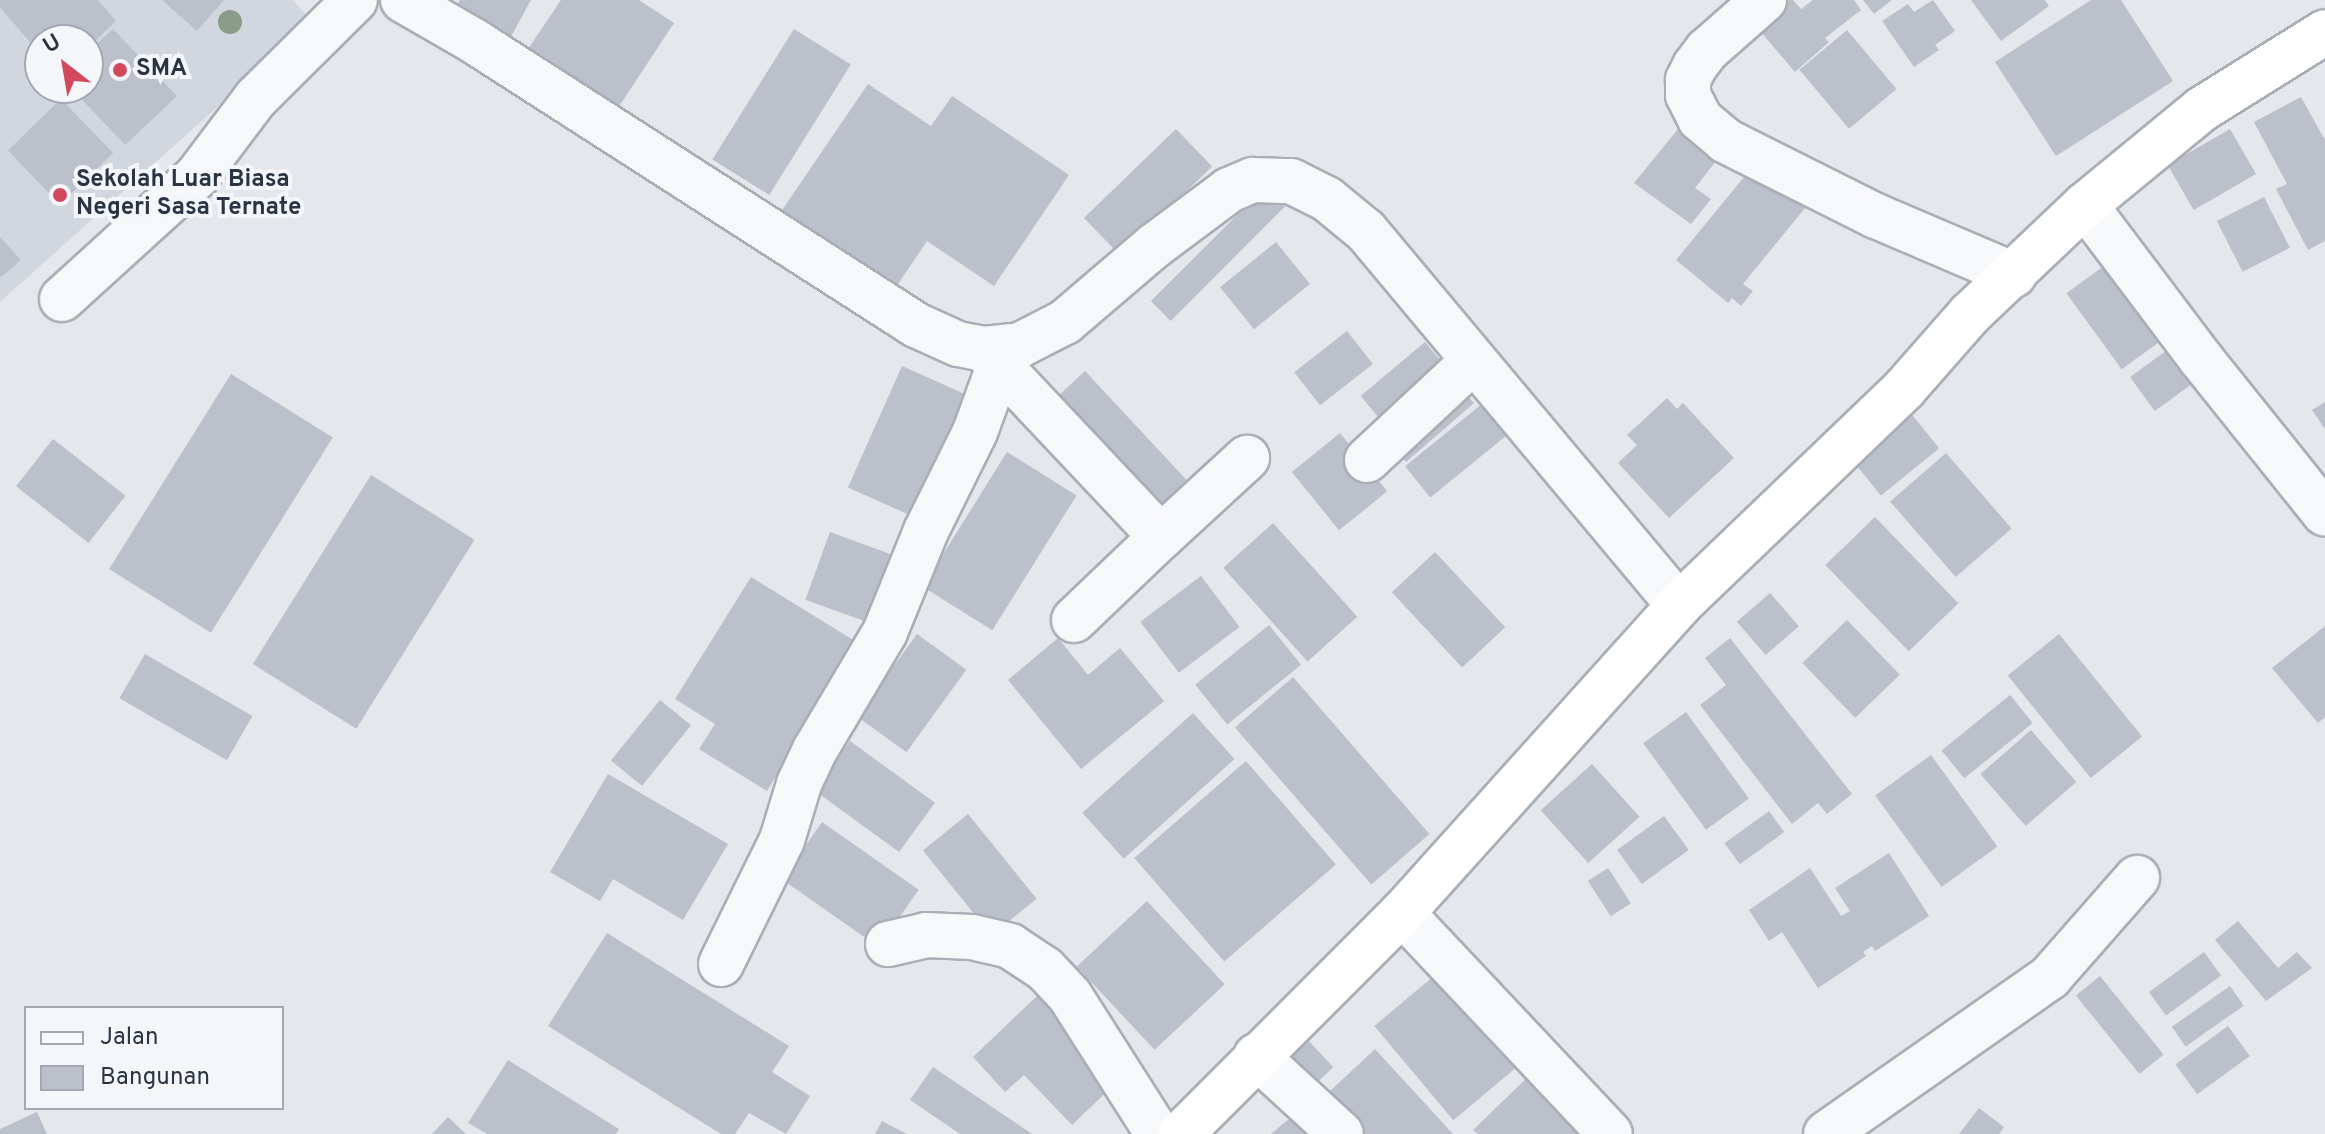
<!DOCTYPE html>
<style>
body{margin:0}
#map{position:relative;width:2325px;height:1134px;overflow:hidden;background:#e4e7ec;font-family:Overpass,sans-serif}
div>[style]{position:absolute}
.built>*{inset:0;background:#d2d6de}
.building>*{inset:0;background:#bbc0ca;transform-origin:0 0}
.roads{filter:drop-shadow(2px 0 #a9aeb7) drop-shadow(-2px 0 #a9aeb7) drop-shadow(0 2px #a9aeb7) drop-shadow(0 -2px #a9aeb7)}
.minor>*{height:44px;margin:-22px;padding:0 22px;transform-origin:22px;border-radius:22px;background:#f7f8fa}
.highway>*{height:44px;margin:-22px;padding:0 22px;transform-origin:22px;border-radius:22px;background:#fff}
.trees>*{width:24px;height:24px;margin:-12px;border-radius:50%;background:#899d89}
.dots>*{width:22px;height:22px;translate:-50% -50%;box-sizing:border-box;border:4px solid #f4f6f9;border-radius:50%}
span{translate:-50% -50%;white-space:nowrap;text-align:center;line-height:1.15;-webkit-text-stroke:8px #f4f6f9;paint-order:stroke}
.poi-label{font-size:24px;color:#2b3445;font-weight:700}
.left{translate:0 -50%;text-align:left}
.legend{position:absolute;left:24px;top:1006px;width:260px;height:104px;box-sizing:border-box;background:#f4f6f9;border:2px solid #a4a8b1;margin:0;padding:10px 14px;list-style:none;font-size:24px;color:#2b3445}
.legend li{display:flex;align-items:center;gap:16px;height:40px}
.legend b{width:40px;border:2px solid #a4a8b1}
.north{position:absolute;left:24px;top:24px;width:80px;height:80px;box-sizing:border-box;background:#f4f6f9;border:2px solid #a4a8b1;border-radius:50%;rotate:329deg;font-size:22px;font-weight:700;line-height:32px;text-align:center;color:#2b3445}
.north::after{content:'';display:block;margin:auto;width:28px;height:36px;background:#d1495b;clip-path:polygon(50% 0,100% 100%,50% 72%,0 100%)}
</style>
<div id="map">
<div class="built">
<div style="clip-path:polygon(evenodd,0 0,293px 0,312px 22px,0 302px,0 0,40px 40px,88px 40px,88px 88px,40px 88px,40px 40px)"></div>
</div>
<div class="building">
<div style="clip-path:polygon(0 0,98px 0,116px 21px,88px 48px,88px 40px,40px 40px,40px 54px,0 7px)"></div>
<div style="clip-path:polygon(162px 0,224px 0,197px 31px)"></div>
<div style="clip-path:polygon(460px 0,531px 0,507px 44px,452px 14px)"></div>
<div style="clip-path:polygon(561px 0,639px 0,674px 23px,614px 114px,524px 55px)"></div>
<div style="clip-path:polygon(1770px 0,1793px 0,1801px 9px,1813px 0,1854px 0,1861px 10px,1825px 38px,1829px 42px,1795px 72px,1749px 18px)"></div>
<div style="clip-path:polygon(1863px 0,1892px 0,1874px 14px)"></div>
<div style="clip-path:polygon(1933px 0,1955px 31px,1935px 45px,1939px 50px,1914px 67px,1882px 21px,1908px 4px,1914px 12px)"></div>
<div style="clip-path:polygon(1971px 0,2045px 0,2049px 6px,2001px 41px)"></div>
<div style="clip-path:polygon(2091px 0,2121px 0,2173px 81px,2056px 156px,1995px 62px)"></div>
<div style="clip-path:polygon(113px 29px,177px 96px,125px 145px,71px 88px,88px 88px,88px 52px)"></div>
<div style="left:794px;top:29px;width:67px;height:154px;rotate:32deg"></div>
<div style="left:1847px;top:30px;width:77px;height:62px;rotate:50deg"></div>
<div style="clip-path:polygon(868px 84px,931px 126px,952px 96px,1069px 175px,994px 286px,927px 241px,892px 293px,778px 216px)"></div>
<div style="clip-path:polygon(2301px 97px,2325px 140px,2325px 241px,2308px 250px,2276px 189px,2287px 184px,2254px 122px)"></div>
<div style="left:61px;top:99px;width:75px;height:74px;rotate:46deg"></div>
<div style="clip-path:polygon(1687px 118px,1726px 148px,1695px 188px,1711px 199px,1691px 224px,1634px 183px)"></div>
<div style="left:1176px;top:129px;width:52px;height:128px;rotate:46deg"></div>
<div style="left:2230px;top:129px;width:52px;height:72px;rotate:60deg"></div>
<div style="clip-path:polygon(1753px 166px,1805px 208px,1743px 284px,1753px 291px,1741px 306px,1732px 298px,1728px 303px,1676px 260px)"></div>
<div style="left:1269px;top:183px;width:28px;height:167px;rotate:45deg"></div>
<div style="left:2264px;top:197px;width:57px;height:53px;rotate:63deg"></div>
<div style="clip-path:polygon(0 237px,21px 260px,0 278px)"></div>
<div style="left:1276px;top:242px;width:54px;height:72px;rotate:51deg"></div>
<div style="left:2119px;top:255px;width:94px;height:65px;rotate:54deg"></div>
<div style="left:1347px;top:331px;width:42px;height:67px;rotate:52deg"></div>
<div style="left:2181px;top:340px;width:42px;height:63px;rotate:54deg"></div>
<div style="left:1425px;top:342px;width:35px;height:84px;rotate:50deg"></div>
<div style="left:902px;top:366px;width:79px;height:133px;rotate:24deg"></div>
<div style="left:1085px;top:371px;width:162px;height:54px;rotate:47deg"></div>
<div style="left:231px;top:374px;width:120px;height:230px;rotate:32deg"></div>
<div style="left:1455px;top:381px;width:29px;height:90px;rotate:49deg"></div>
<div style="clip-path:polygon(1667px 398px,1677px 409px,1683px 403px,1734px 458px,1669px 518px,1618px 463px,1637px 445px,1627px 435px)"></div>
<div style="clip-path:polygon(2325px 402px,2325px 429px,2312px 410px)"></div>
<div style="left:1482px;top:404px;width:40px;height:99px;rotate:51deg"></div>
<div style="left:1909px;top:411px;width:48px;height:75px;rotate:51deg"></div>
<div style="left:1340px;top:433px;width:75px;height:62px;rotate:51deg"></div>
<div style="left:53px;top:439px;width:92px;height:60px;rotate:38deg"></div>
<div style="left:1007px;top:452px;width:82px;height:159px;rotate:32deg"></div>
<div style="left:1946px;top:453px;width:100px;height:74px;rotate:49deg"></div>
<div style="left:371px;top:475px;width:122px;height:223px;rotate:32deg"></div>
<div style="left:1875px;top:517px;width:120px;height:69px;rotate:46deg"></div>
<div style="left:1273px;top:523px;width:126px;height:67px;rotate:48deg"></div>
<div style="left:830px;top:532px;width:78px;height:72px;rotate:20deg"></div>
<div style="left:1435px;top:552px;width:103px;height:59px;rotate:47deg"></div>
<div style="left:1201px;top:576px;width:64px;height:76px;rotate:53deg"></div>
<div style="clip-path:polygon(751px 577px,858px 643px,767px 791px,699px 749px,715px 724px,675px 699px)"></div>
<div style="left:1770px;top:593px;width:44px;height:44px;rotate:49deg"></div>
<div style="left:1847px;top:620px;width:76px;height:62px;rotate:46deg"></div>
<div style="left:1269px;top:625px;width:51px;height:95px;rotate:51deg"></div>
<div style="clip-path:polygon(2325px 626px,2325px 717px,2318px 723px,2272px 668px)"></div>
<div style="left:917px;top:634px;width:61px;height:102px;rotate:36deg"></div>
<div style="left:2059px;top:634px;width:132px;height:66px;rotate:51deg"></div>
<div style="clip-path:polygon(1058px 638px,1088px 675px,1120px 648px,1164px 701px,1081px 769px,1008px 680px)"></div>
<div style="clip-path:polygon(1730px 638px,1852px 794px,1827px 814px,1818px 803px,1792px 824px,1700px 705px,1726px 685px,1705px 658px)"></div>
<div style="left:145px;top:654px;width:124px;height:51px;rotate:30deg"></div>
<div style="left:1293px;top:677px;width:208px;height:77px;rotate:49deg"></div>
<div style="left:2010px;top:695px;width:36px;height:88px;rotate:51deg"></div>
<div style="left:660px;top:700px;width:40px;height:78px;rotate:39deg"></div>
<div style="left:1686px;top:712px;width:107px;height:53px;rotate:54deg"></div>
<div style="left:1193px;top:713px;width:62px;height:149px;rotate:48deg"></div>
<div style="left:2031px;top:730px;width:69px;height:67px;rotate:49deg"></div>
<div style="left:850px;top:741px;width:105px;height:61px;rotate:36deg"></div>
<div style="left:1931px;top:755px;width:113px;height:69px;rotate:54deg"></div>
<div style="left:1246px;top:761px;width:137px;height:148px;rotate:49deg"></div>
<div style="left:1592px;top:764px;width:71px;height:69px;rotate:48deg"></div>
<div style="clip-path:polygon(608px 774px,728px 844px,683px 920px,613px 879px,600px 901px,550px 872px)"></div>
<div style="left:1769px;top:811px;width:26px;height:55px;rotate:54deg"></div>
<div style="left:968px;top:814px;width:109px;height:58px;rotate:51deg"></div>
<div style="left:1664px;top:816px;width:42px;height:58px;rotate:54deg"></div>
<div style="left:822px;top:822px;width:118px;height:70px;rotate:35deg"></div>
<div style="clip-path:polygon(1889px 853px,1929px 916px,1875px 951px,1872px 946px,1863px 952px,1866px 956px,1818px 988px,1782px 932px,1769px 941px,1749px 910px,1810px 868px,1841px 916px,1850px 911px,1835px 888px)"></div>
<div style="left:1608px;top:868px;width:42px;height:24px;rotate:57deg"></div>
<div style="left:1147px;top:901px;width:114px;height:96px;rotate:47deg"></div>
<div style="clip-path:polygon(2238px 921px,2278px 968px,2297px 952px,2312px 968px,2266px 1001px,2215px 940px)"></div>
<div style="clip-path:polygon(607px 933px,789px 1046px,772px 1072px,810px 1096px,786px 1134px,749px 1113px,735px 1134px,721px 1134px,548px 1026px)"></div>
<div style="left:2204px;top:952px;width:29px;height:68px;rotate:54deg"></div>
<div style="left:1441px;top:970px;width:123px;height:87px;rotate:50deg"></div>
<div style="left:2100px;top:976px;width:101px;height:31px;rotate:51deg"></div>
<div style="left:2230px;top:986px;width:24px;height:71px;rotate:55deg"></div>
<div style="clip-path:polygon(1037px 996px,1118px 1081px,1072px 1125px,1024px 1075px,1005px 1092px,973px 1057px)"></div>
<div style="left:2228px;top:1026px;width:37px;height:65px;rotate:54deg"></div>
<div style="left:1306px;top:1038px;width:40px;height:39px;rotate:47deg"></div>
<div style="clip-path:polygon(1375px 1049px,1453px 1134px,1364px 1134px,1327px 1094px)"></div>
<div style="clip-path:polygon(508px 1060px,619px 1129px,616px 1134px,487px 1134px,468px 1123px)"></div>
<div style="clip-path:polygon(933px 1067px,1032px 1134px,960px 1134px,910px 1100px)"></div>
<div style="clip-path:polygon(1536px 1069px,1591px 1134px,1478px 1134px,1473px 1130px)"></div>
<div style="clip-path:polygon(1302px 1108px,1324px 1134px,1271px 1134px)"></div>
<div style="clip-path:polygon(1979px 1108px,2004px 1127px,1999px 1134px,1959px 1134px)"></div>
<div style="clip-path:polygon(37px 1112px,47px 1134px,0 1134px,0 1129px)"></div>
<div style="clip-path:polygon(448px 1117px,466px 1134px,432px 1134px)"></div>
<div style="clip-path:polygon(882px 1121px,907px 1134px,875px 1134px)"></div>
</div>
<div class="roads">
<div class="minor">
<div style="left:403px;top:0;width:82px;rotate:30deg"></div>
<div style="left:474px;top:41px;width:525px;rotate:32.72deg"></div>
<div style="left:916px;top:325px;width:46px;rotate:24.3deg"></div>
<div style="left:958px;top:344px;width:26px;rotate:11deg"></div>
<div style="left:984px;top:349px;width:36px;rotate:-6deg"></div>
<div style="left:1020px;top:345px;width:51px;rotate:-27.1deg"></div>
<div style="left:1065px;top:322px;width:117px;rotate:-40.5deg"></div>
<div style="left:1154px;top:246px;width:94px;rotate:-36.7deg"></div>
<div style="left:1229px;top:190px;width:26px;rotate:-23deg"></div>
<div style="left:1253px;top:180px;width:38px;rotate:2deg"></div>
<div style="left:1291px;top:181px;width:40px;rotate:26.6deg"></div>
<div style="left:1327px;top:199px;width:50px;rotate:39.4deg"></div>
<div style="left:1366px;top:231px;width:488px;rotate:50.1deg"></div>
<div style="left:1764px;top:0;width:76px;rotate:138.7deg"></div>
<div style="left:1707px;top:50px;width:20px;rotate:127deg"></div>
<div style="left:1695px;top:66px;width:16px;rotate:117deg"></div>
<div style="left:1688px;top:80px;width:15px;rotate:90deg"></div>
<div style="left:1688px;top:95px;width:27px;rotate:63deg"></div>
<div style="left:1700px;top:119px;width:34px;rotate:40deg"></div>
<div style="left:1726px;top:141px;width:168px;rotate:26.6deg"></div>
<div style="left:1876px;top:216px;width:150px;rotate:23.1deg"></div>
<div style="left:2085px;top:205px;width:193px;rotate:53deg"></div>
<div style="left:2201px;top:359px;width:198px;rotate:51.3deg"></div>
<div style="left:62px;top:299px;width:183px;rotate:-42.3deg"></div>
<div style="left:197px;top:176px;width:98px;rotate:-52.9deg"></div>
<div style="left:256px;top:98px;width:139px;rotate:-44.7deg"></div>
<div style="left:984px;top:349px;width:258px;rotate:46.7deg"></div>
<div style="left:1161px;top:537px;width:117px;rotate:-42.6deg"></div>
<div style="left:1367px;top:460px;width:145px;rotate:-43deg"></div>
<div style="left:1074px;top:620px;width:120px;rotate:-43.7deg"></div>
<div style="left:1402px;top:913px;width:303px;rotate:46.7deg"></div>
<div style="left:888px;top:944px;width:39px;rotate:-13deg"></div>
<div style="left:926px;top:935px;width:46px;rotate:2.5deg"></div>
<div style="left:972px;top:937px;width:39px;rotate:13deg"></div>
<div style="left:1010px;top:946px;width:42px;rotate:33.3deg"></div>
<div style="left:1045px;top:969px;width:37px;rotate:47deg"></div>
<div style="left:1070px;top:996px;width:164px;rotate:57.5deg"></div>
<div style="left:721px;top:964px;width:138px;rotate:-63.8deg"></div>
<div style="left:782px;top:840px;width:59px;rotate:-73.1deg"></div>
<div style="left:799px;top:784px;width:38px;rotate:-65deg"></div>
<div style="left:815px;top:750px;width:137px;rotate:-59.3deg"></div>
<div style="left:885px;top:632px;width:109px;rotate:-67.9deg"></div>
<div style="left:926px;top:531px;width:110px;rotate:-63.7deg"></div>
<div style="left:975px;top:432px;width:70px;rotate:-70deg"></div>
<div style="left:1256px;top:1056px;width:115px;rotate:42.5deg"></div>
<div style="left:1826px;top:1134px;width:274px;rotate:-35deg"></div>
<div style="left:2050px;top:977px;width:132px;rotate:-48.7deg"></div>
</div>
<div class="highway">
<div style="left:1181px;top:1134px;width:313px;rotate:-45deg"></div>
<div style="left:1402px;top:913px;width:414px;rotate:-48deg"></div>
<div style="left:1679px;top:605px;width:313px;rotate:-43.8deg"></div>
<div style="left:1905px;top:388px;width:98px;rotate:-48.7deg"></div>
<div style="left:1970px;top:314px;width:158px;rotate:-43.5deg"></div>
<div style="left:2085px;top:205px;width:151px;rotate:-39.4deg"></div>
<div style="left:2202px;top:109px;width:145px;rotate:-32deg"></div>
</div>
</div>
<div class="trees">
<div style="left:230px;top:22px"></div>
</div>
<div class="dots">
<div style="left:120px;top:70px;background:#d1495b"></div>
<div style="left:60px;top:195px;background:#d1495b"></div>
</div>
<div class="poi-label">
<span class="left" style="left:136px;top:70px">SMA</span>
<span class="left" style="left:76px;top:195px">Sekolah Luar Biasa<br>Negeri Sasa Ternate</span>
</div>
<ul class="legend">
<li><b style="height:10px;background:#f7f8fa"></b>Jalan</li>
<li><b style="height:22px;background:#bbc0ca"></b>Bangunan</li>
</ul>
<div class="north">U</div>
</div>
